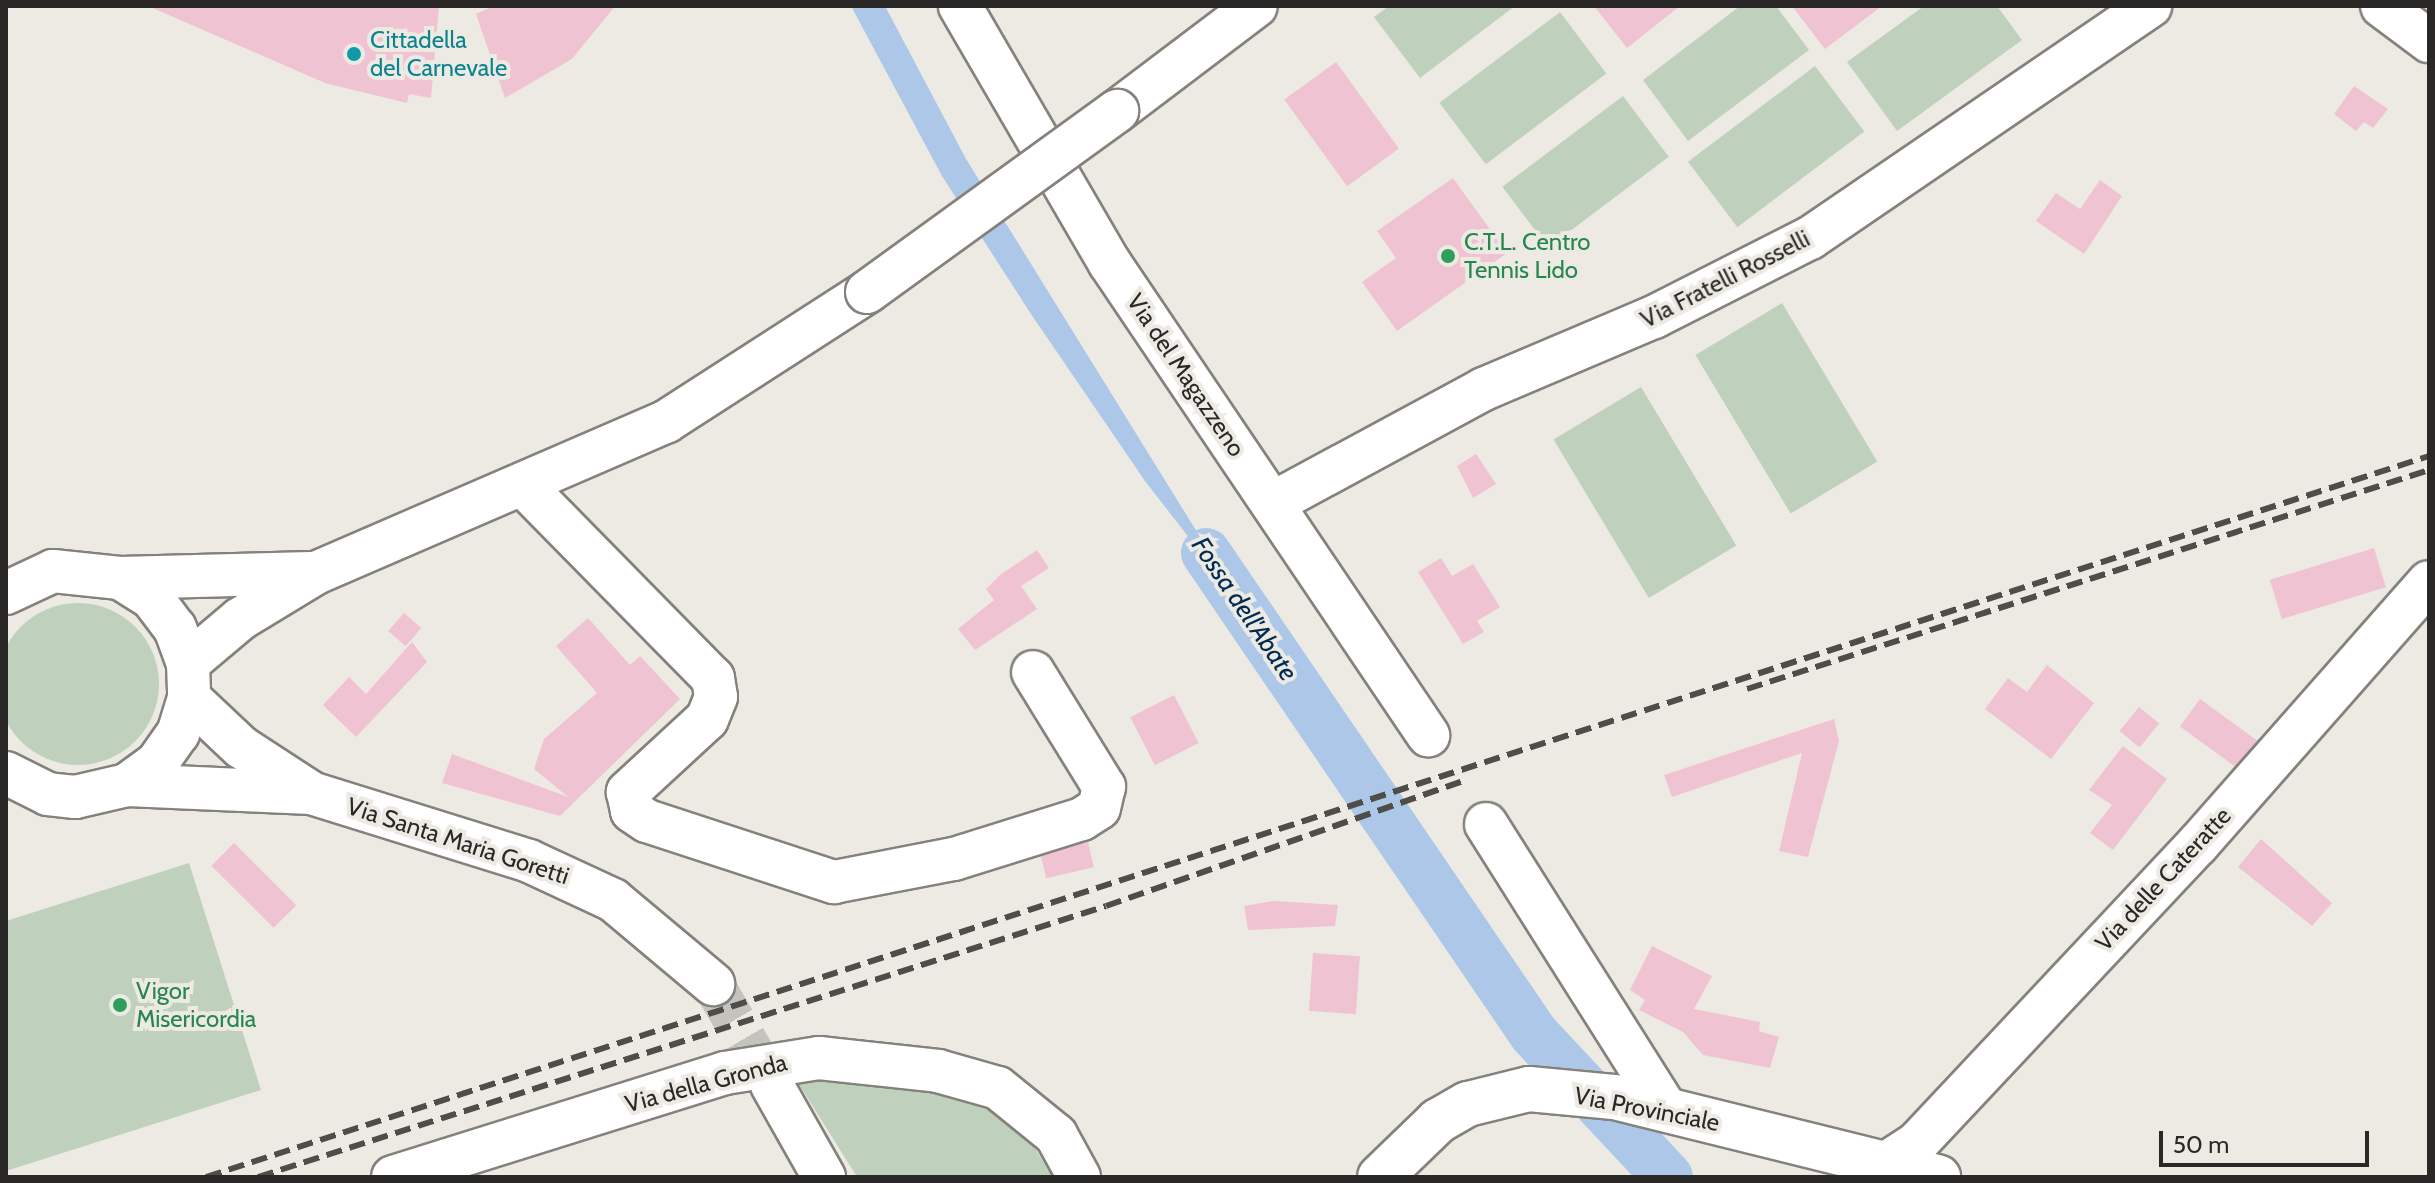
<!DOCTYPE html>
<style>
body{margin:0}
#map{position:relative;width:2435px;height:1183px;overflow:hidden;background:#eceae3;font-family:Cabin,sans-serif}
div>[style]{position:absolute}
.green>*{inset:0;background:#bfd1bd;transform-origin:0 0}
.round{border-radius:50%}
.water>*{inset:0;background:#acc7e8}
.river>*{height:50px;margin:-25px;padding:0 25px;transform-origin:25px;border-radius:25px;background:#acc7e8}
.building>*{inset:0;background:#f0c3d2;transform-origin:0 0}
.minor-tunnel>*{height:42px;margin-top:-21px;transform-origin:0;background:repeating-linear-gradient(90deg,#c5c3bd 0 42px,transparent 0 63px)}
.roads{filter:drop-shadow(2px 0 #84827c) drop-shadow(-2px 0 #84827c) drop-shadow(0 2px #84827c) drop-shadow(0 -2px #84827c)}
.minor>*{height:42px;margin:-21px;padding:0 21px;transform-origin:21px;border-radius:21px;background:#fff}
.major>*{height:44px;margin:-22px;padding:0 22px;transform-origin:22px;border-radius:22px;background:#fff}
.rail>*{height:6px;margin-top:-3px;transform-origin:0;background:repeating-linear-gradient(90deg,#4e4d4a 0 16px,transparent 0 24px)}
.bridges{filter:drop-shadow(2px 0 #84827c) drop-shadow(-2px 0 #84827c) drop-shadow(0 2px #84827c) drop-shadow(0 -2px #84827c)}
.minor-bridge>*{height:42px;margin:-21px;padding:0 21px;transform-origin:21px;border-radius:21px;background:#fff}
.dots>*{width:22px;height:22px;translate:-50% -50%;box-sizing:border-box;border:4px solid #eceae3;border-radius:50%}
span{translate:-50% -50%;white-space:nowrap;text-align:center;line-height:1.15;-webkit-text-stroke:8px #eceae3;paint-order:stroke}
.culture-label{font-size:24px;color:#0d838f}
.left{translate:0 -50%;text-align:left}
.leisure-label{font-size:24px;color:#27864d}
.street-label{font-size:24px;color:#292826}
.water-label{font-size:26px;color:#022b53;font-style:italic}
.frame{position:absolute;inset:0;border:8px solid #292826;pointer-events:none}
.scale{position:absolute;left:2159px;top:1131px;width:210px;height:36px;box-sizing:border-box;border:4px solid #292826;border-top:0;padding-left:10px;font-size:24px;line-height:28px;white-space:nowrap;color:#292826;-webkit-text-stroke:6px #eceae3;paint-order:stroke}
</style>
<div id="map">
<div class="green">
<div style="clip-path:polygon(1389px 6px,1515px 6px,1420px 78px,1374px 17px)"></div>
<div style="clip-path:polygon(1740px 6px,1776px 6px,1809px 50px,1688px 141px,1643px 80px)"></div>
<div style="clip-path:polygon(1924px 6px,1997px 6px,2022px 40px,1897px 131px,1847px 62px)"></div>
<div style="left:1560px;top:12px;width:77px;height:151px;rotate:53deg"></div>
<div style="left:1815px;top:66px;width:82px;height:159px;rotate:53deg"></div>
<div style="left:1623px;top:96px;width:76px;height:151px;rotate:53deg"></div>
<div style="left:1782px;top:303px;width:185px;height:101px;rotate:59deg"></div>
<div style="left:1641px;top:387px;width:185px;height:102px;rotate:59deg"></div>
<div class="round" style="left:-3px;top:603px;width:162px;height:162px"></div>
<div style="clip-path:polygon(189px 863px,261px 1090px,6px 1171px,6px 921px)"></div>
<div style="clip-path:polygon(792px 1073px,957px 1087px,1020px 1124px,1053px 1177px,857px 1177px)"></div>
</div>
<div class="water">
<div style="clip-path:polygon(851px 6px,885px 6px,966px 159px,1246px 611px,1145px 481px,1031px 314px,942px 176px)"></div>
</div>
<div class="river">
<div style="left:1206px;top:553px;width:582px;rotate:55.71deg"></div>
<div style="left:1534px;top:1034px;width:196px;rotate:46.9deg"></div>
</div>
<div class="building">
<div style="clip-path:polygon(148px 6px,439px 6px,431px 98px,409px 94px,407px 103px,325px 83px)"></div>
<div style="clip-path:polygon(493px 6px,615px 6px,572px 59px,505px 98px,476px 14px)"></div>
<div style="clip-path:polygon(1594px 6px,1680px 6px,1627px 48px)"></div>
<div style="clip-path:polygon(1792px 6px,1882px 6px,1825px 49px)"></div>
<div style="left:1336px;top:62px;width:107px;height:64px;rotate:54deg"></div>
<div style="clip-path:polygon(2354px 86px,2388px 109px,2373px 128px,2364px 122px,2356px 131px,2334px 114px)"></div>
<div style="clip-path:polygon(1453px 178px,1507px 253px,1397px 331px,1362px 282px,1396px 258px,1377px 231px)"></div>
<div style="clip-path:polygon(2100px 180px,2122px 196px,2084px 254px,2036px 221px,2056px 193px,2080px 209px)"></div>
<div style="clip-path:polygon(1476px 454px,1496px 484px,1473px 498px,1457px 466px)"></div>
<div style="left:2374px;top:548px;width:41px;height:109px;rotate:73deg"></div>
<div style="clip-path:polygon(1037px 550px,1049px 568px,1021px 586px,1037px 609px,975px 650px,958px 629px,994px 600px,986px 589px,1000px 575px)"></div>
<div style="clip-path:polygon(1441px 558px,1452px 576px,1473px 564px,1500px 607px,1477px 621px,1484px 632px,1463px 644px,1418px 572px)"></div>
<div style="left:404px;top:613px;width:23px;height:24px;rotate:41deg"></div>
<div style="clip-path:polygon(588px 618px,630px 665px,640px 656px,680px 699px,560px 816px,442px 783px,452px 754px,568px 797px,534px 769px,544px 739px,597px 693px,556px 646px)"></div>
<div style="clip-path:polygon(412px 642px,427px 662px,356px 737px,323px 705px,349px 677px,366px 694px)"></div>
<div style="clip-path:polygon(2047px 665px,2094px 703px,2051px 759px,1985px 709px,2008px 678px,2027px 692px)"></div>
<div style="left:1174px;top:695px;width:54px;height:49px;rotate:63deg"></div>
<div style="left:2200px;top:699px;width:71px;height:34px;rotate:36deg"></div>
<div style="left:2139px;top:707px;width:26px;height:31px;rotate:39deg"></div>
<div style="clip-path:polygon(1834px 719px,1839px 741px,1808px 857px,1779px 851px,1802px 753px,1672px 797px,1664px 775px)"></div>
<div style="clip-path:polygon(2123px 746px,2167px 779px,2113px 850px,2090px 833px,2112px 805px,2089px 790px)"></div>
<div style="clip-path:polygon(2261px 839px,2332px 903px,2312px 926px,2238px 867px)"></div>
<div style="left:1088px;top:842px;width:26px;height:49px;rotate:77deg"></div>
<div style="left:234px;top:843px;width:88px;height:32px;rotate:45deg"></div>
<div style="clip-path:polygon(1273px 901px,1338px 905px,1335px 926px,1248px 930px,1244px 906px)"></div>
<div style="clip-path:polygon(1652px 946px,1712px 976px,1694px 1009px,1760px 1022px,1759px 1031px,1779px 1037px,1770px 1068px,1703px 1055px,1683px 1032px,1639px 1010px,1645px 1000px,1630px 990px)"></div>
<div style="left:1313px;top:953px;width:47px;height:58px;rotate:4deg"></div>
</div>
<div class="minor-tunnel">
<div style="left:713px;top:984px;width:117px;rotate:59.7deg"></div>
</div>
<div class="roads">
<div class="minor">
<div style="left:960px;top:6px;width:296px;rotate:59.8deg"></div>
<div style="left:1109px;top:262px;width:571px;rotate:56deg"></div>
<div style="left:2382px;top:6px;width:59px;rotate:36.7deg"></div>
<div style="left:1117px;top:111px;width:174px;rotate:-37.1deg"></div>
<div style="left:525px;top:487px;width:268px;rotate:45.5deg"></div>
<div style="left:713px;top:678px;width:19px;rotate:81deg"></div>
<div style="left:716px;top:697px;width:24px;rotate:112deg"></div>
<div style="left:707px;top:719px;width:108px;rotate:137.3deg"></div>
<div style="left:628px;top:792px;width:19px;rotate:78deg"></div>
<div style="left:632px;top:811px;width:18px;rotate:34deg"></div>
<div style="left:647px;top:821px;width:197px;rotate:18.1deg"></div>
<div style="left:834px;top:882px;width:122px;rotate:-10.9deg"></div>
<div style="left:954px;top:859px;width:134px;rotate:-17.4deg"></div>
<div style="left:1082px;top:819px;width:20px;rotate:-33deg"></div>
<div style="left:1099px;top:808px;width:22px;rotate:-77deg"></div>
<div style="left:1104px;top:787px;width:135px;rotate:-121.7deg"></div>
<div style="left:1273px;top:503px;width:240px;rotate:-28.4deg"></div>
<div style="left:1484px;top:389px;width:185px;rotate:-23deg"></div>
<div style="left:1654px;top:317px;width:175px;rotate:-26.9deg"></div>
<div style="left:1810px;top:238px;width:412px;rotate:-34.3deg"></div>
<div style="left:120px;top:578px;width:191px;rotate:-1.5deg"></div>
<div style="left:6px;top:593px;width:52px;rotate:-25.1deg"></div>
<div style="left:53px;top:571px;width:67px;rotate:6deg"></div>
<div style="left:120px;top:578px;width:38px;rotate:32deg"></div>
<div style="left:152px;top:598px;width:38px;rotate:53deg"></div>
<div style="left:175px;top:628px;width:37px;rotate:70deg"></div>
<div style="left:188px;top:663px;width:35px;rotate:88deg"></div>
<div style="left:189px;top:698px;width:37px;rotate:107deg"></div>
<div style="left:178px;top:733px;width:37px;rotate:125deg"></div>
<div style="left:157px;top:763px;width:37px;rotate:144deg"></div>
<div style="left:127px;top:785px;width:53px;rotate:167deg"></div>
<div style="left:75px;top:797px;width:27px;rotate:-174deg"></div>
<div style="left:48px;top:794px;width:47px;rotate:-153.4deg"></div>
<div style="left:188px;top:663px;width:68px;rotate:-40.2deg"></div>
<div style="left:240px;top:619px;width:89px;rotate:-31.2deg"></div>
<div style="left:316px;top:573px;width:382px;rotate:-23.4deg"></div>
<div style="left:667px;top:421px;width:238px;rotate:-32.8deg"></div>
<div style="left:189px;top:698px;width:71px;rotate:43.3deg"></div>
<div style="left:241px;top:747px;width:82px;rotate:33.1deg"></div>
<div style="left:127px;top:785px;width:184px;rotate:2.5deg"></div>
<div style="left:311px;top:793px;width:228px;rotate:17.3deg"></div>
<div style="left:529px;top:861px;width:93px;rotate:24.9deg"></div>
<div style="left:613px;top:900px;width:131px;rotate:40deg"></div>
<div style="left:1486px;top:824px;width:338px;rotate:57.7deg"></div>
<div style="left:772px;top:1085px;width:106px;rotate:60.5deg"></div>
<div style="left:1885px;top:1164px;width:38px;rotate:-33deg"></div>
<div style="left:1917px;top:1143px;width:410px;rotate:-46.8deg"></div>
<div style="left:2198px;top:844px;width:349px;rotate:-48.6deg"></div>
<div style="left:393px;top:1177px;width:348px;rotate:-17.4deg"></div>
<div style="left:725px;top:1073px;width:95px;rotate:-9.1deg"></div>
<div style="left:819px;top:1058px;width:120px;rotate:6.2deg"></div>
<div style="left:938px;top:1071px;width:62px;rotate:15.8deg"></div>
<div style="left:998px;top:1088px;width:75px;rotate:39deg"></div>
<div style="left:1056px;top:1135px;width:48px;rotate:61.3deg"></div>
</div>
<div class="major">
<div style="left:1380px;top:1177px;width:81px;rotate:-44deg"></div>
<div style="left:1438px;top:1121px;width:34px;rotate:-30deg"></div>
<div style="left:1468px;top:1104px;width:63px;rotate:-13.8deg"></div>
<div style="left:1529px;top:1089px;width:85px;rotate:5.4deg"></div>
<div style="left:1614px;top:1097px;width:334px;rotate:13.9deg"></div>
</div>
</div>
<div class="rail">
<div style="left:1747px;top:689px;width:716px;rotate:-17.8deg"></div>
<div style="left:206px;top:1177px;width:2337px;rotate:-17.97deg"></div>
<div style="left:258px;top:1177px;width:890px;rotate:-17.72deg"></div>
<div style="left:1106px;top:906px;width:381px;rotate:-19.3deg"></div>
</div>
<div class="bridges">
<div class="minor-bridge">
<div style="left:867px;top:292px;width:309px;rotate:-35.9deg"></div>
</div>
</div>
<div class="dots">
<div style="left:354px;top:54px;background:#0f9aa8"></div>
<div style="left:1448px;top:256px;background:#2e9e5b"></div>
<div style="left:120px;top:1005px;background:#2e9e5b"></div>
</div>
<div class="culture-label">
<span class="left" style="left:370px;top:54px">Cittadella<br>del Carnevale</span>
</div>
<div class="leisure-label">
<span class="left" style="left:1464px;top:256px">C.T.L. Centro<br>Tennis Lido</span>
<span class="left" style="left:136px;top:1005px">Vigor<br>Misericordia</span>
</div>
<div class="street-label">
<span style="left:1725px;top:279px;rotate:-27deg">Via Fratelli Rosselli</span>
<span style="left:1186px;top:375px;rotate:56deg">Via del Magazzeno</span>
<span style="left:458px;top:841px;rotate:18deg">Via Santa Maria Goretti</span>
<span style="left:2163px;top:879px;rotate:-47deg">Via delle Cateratte</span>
<span style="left:706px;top:1083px;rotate:-15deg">Via della Gronda</span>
<span style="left:1647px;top:1109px;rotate:11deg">Via Provinciale</span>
</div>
<div class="water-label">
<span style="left:1244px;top:609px;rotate:56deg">Fossa dell'Abate</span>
</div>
<div class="frame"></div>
<div class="scale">50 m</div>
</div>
